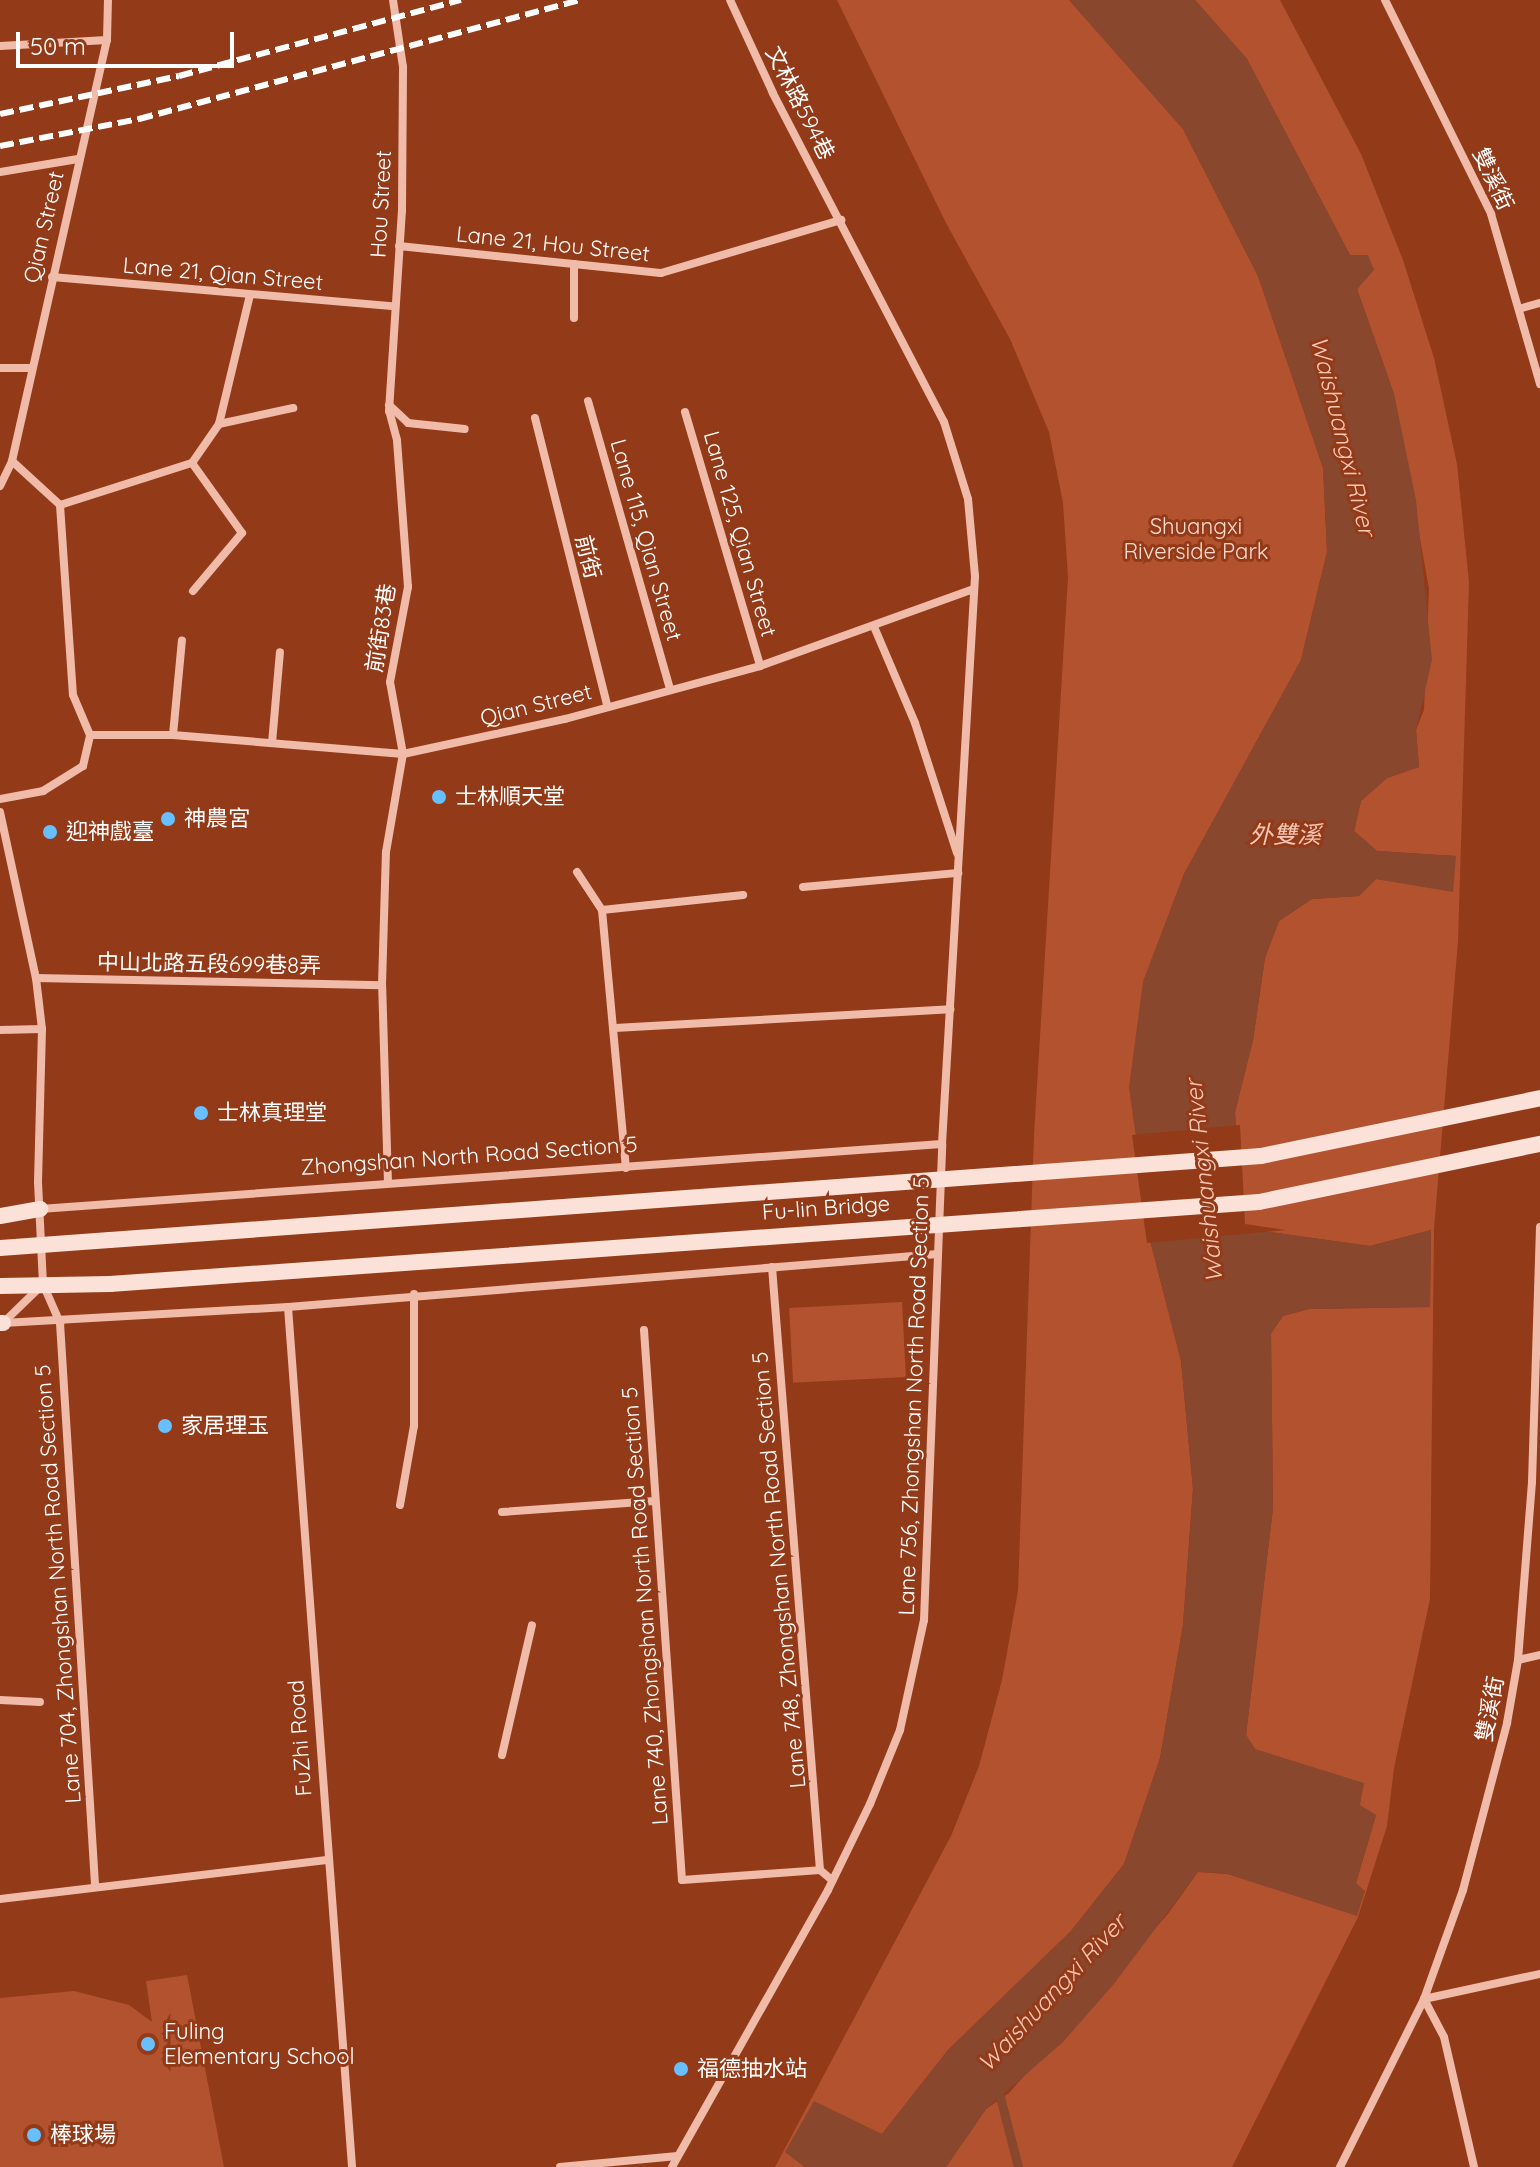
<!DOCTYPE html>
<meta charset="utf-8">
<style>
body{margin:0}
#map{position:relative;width:1540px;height:2167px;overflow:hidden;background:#933a19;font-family:Quicksand,"Noto Sans TC",sans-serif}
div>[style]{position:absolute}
.green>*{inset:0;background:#b3522f;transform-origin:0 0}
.water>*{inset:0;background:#89472e}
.pier>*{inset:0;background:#933a19}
.stream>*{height:9px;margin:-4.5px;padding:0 4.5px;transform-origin:4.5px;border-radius:4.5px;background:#89472e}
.minor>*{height:8px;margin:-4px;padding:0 4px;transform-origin:4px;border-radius:4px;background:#f0bba9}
.secondary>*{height:16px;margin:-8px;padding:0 8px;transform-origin:8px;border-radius:8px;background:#fbe1d7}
.rail>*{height:6px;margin-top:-3px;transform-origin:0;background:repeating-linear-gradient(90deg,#fff 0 14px,transparent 0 20px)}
.secondary-bridge>*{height:16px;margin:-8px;padding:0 8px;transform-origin:8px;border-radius:8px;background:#fbe1d7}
.dots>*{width:22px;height:22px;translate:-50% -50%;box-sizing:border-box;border:4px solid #933a19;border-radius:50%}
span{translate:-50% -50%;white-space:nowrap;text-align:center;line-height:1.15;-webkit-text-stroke:6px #933a19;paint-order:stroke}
.street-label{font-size:22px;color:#fff}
.park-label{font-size:22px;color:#fbdbd0}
.poi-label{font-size:22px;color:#fff}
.left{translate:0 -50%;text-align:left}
.water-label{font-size:24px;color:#f7c6b5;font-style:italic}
.scale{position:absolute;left:16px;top:32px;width:218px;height:36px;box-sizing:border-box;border:4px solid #fff;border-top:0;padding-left:10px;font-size:24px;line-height:28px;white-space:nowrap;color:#fff;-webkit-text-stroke:6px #933a19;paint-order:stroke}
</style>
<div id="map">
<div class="green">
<div style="clip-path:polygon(837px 0,1069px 0,1183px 129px,1258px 276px,1323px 468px,1327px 552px,1301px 660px,1184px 874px,1143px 982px,1150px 1240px,1181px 1361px,1193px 1489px,1183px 1625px,1160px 1758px,1124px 1864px,1071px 1931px,948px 2050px,882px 2134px,786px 2152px,805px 2167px,775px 2167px,951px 1836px,979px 1766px,1002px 1680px,1018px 1591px,1034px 1135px,1068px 577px,1063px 503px,1049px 432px,1010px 339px,946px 223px)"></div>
<div style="clip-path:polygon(1195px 0,1280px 0,1361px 154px,1403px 260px,1434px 358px,1457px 464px,1469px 582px,1458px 941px,1434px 1229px,1430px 1599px,1394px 1768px,1387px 1826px,1358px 1917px,1232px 2167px,946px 2167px,986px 2109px,1009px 2093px,1167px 1915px,1198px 1872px,1356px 1883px,1376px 1815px,1255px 1749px,1246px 1735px,1273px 1508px,1271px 1333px,1283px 1316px,1309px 1309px,1430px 1307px,1431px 1230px,1370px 1246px,1241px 1228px,1235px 1112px,1253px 1040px,1265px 958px,1279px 921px,1312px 899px,1359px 896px,1376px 879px,1452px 891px,1455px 856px,1377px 851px,1354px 831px,1361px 801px,1387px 778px,1419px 767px,1416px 730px,1424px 710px,1429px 589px,1394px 394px,1357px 289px,1374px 269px,1350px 255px,1247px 59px)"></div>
<div style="left:902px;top:1302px;width:75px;height:113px;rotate:87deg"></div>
<div style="clip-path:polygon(187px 1975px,224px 2167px,0 2167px,0 1998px,74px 1991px,129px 2005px,152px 2022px,146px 1981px)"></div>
</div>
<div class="water">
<div style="clip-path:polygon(1069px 0,1195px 0,1247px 59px,1350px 255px,1368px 255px,1374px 270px,1357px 289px,1394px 394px,1416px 500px,1432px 660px,1416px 730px,1419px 767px,1387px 778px,1361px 801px,1354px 831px,1377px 851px,1456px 856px,1453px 892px,1376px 879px,1359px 896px,1312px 899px,1279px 921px,1265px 958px,1253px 1040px,1235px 1112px,1242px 1228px,1370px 1246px,1431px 1230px,1430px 1307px,1309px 1309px,1283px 1316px,1271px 1334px,1273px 1508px,1246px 1735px,1255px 1749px,1364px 1783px,1360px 1805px,1376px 1815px,1356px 1883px,1365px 1891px,1357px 1916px,1224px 1873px,1198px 1872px,1113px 1985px,1063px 2042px,986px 2109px,946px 2167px,805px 2167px,785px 2152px,814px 2101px,882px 2134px,948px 2050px,1071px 1931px,1124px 1864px,1160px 1758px,1183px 1625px,1193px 1489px,1181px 1361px,1150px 1240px,1129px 1087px,1143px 982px,1184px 874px,1301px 660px,1327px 552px,1323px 468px,1258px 276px,1183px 129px)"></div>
</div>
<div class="pier">
<div style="clip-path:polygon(1240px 1125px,1245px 1224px,1286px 1230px,1147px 1243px,1132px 1135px)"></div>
</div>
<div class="stream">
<div style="left:998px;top:2089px;width:81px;rotate:75.6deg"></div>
</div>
<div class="minor">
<div style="left:1385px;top:0;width:239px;rotate:63.6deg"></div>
<div style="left:1491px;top:214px;width:177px;rotate:73.9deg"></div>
<div style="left:0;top:46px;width:107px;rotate:-3.2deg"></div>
<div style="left:0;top:172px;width:79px;rotate:-9.5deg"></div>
<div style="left:399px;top:246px;width:263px;rotate:5.9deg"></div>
<div style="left:661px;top:273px;width:188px;rotate:-16.4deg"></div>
<div style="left:574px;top:264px;width:54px;rotate:90deg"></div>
<div style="left:52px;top:277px;width:341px;rotate:4.9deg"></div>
<div style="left:1522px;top:308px;width:19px;rotate:-16deg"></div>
<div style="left:0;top:368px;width:29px"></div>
<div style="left:588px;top:401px;width:299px;rotate:74.1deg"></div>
<div style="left:389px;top:405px;width:26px;rotate:43deg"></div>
<div style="left:408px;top:423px;width:57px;rotate:6deg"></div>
<div style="left:685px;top:412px;width:265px;rotate:73.5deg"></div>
<div style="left:535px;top:418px;width:296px;rotate:75.9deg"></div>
<div style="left:219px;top:424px;width:76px;rotate:-12.2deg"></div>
<div style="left:12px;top:461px;width:65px;rotate:42.5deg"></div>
<div style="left:60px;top:505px;width:190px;rotate:86.1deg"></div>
<div style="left:73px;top:695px;width:43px;rotate:67deg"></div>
<div style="left:0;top:486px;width:28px;rotate:-64deg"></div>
<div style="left:12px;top:461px;width:432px;rotate:-77.3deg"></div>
<div style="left:107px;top:40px;width:40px;rotate:-88.6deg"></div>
<div style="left:60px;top:505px;width:139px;rotate:-17.7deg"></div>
<div style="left:193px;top:591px;width:76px;rotate:-49.8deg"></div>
<div style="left:242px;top:533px;width:86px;rotate:-125.5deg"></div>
<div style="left:192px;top:463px;width:47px;rotate:-55.3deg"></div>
<div style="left:219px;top:424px;width:133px;rotate:-76.5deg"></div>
<div style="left:875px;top:629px;width:102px;rotate:66.9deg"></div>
<div style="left:915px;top:723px;width:137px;rotate:72.1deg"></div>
<div style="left:173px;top:735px;width:95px;rotate:-84.6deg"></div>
<div style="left:272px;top:743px;width:91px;rotate:-85deg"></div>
<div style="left:0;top:799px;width:44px;rotate:-10.5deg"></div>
<div style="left:43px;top:791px;width:47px;rotate:-32deg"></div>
<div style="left:83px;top:766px;width:32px;rotate:-77deg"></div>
<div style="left:90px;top:735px;width:83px"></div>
<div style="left:173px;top:735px;width:231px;rotate:4.7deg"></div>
<div style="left:403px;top:754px;width:166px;rotate:-12.2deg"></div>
<div style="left:565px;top:719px;width:202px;rotate:-15.2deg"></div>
<div style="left:760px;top:666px;width:227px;rotate:-19.8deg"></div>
<div style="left:0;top:812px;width:170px;rotate:77.8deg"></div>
<div style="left:36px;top:978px;width:51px;rotate:83.3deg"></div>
<div style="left:42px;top:1029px;width:153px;rotate:91.5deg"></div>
<div style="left:38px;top:1182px;width:102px;rotate:87.2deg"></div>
<div style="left:43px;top:1284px;width:43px;rotate:66.4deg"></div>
<div style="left:60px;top:1323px;width:562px;rotate:86.43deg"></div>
<div style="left:577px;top:872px;width:45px;rotate:56.7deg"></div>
<div style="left:602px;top:910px;width:259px;rotate:84.7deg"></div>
<div style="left:803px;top:887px;width:156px;rotate:-5.2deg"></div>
<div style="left:602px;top:910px;width:142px;rotate:-6.1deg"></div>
<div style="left:36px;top:978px;width:346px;rotate:1.2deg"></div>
<div style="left:615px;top:1028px;width:336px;rotate:-3.2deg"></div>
<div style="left:0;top:1030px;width:42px;rotate:-1.4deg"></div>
<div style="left:388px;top:1183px;width:198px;rotate:-91.7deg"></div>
<div style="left:382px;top:985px;width:133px;rotate:-88.3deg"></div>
<div style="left:386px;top:852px;width:99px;rotate:-80.2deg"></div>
<div style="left:403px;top:754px;width:73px;rotate:-100.2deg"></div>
<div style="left:390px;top:682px;width:97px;rotate:-79.3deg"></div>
<div style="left:408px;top:587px;width:147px;rotate:-94.3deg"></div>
<div style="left:397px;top:440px;width:30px;rotate:-105deg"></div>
<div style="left:389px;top:411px;width:200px;rotate:-86.3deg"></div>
<div style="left:402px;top:211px;width:144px;rotate:-89.6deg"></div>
<div style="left:403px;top:67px;width:68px;rotate:-98.5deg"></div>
<div style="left:40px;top:1209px;width:904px;rotate:-4.12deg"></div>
<div style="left:772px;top:1267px;width:605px;rotate:85.45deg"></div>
<div style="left:820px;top:1870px;width:16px;rotate:40deg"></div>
<div style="left:288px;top:1307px;width:862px;rotate:85.74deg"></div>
<div style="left:3px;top:1323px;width:285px;rotate:-3.2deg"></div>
<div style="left:288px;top:1307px;width:652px;rotate:-4.66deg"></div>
<div style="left:3px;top:1323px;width:50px;rotate:-44.2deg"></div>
<div style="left:644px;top:1330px;width:551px;rotate:86.05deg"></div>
<div style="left:682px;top:1880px;width:138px;rotate:-4.1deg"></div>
<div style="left:400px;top:1505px;width:80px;rotate:-80deg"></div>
<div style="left:414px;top:1426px;width:132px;rotate:-90deg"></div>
<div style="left:502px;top:1512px;width:153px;rotate:-4.1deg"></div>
<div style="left:1518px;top:1660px;width:23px;rotate:-13deg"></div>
<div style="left:0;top:1700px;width:40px;rotate:2.9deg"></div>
<div style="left:502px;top:1755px;width:133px;rotate:-77deg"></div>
<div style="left:0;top:1899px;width:329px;rotate:-6.8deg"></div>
<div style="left:560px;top:2167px;width:118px;rotate:-5.4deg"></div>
<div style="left:672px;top:2167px;width:318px;rotate:-60.6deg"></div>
<div style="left:828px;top:1890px;width:96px;rotate:-64deg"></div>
<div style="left:870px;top:1804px;width:80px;rotate:-67.9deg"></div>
<div style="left:900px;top:1730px;width:113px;rotate:-77.7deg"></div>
<div style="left:924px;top:1620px;width:476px;rotate:-87.8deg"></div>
<div style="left:942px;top:1144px;width:569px;rotate:-86.67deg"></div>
<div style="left:975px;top:576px;width:77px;rotate:-95.2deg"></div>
<div style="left:968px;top:499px;width:81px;rotate:-107.3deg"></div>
<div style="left:944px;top:422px;width:371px;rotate:-117.5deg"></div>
<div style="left:773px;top:93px;width:102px;rotate:-114.8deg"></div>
<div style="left:1340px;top:2167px;width:188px;rotate:-63.4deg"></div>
<div style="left:1424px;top:1999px;width:116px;rotate:-70.3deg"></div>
<div style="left:1463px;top:1890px;width:173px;rotate:-75.2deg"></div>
<div style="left:1507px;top:1723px;width:64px;rotate:-80.1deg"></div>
<div style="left:1518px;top:1660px;width:179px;rotate:-85.5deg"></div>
<div style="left:1532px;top:1482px;width:255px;rotate:-88.2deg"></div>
<div style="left:1474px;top:2167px;width:133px;rotate:-103deg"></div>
<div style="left:1444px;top:2037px;width:43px;rotate:-117.8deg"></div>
<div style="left:1424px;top:1999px;width:119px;rotate:-12.2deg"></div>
</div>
<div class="secondary">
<div style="left:0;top:1216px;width:41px;rotate:-9.9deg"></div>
<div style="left:0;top:1248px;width:110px;rotate:-4.2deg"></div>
<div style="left:0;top:1286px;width:110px;rotate:-1deg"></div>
<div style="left:0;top:1323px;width:3px"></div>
</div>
<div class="rail">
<div style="left:0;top:114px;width:183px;rotate:-12deg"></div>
<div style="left:179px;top:76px;width:292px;rotate:-15.1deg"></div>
<div style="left:0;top:146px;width:142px;rotate:-11deg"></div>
<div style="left:139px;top:119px;width:458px;rotate:-15.1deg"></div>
</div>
<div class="secondary-bridge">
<div style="left:110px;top:1240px;width:1154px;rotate:-4.17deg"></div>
<div style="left:1261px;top:1156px;width:285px;rotate:-11.7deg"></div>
<div style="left:110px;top:1284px;width:1152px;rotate:-4.08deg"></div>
<div style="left:1259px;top:1202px;width:287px;rotate:-11.7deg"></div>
</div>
<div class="dots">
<div style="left:439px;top:797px;background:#68bfff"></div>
<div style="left:168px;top:819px;background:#68bfff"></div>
<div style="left:50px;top:832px;background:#68bfff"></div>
<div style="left:201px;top:1113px;background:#68bfff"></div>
<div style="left:165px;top:1426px;background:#68bfff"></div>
<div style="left:148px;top:2044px;background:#68bfff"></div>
<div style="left:681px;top:2069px;background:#68bfff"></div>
<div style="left:34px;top:2135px;background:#68bfff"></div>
</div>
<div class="street-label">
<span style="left:800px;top:103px;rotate:63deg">文林路594巷</span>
<span style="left:1493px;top:179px;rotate:65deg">雙溪街</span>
<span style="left:381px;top:204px;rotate:-87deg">Hou Street</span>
<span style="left:44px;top:227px;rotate:-77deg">Qian Street</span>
<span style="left:553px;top:244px;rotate:6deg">Lane 21, Hou Street</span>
<span style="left:223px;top:274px;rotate:5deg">Lane 21, Qian Street</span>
<span style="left:740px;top:534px;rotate:74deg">Lane 125, Qian Street</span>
<span style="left:646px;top:540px;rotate:74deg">Lane 115, Qian Street</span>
<span style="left:588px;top:557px;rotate:76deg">前街</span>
<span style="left:381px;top:628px;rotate:-81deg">前街83巷</span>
<span style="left:536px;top:705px;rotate:-14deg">Qian Street</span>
<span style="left:209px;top:964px;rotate:1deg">中山北路五段699巷8弄</span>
<span style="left:469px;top:1156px;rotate:-4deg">Zhongshan North Road Section 5</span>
<span style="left:826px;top:1208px;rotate:-4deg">Fu-lin Bridge</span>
<span style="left:914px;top:1396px;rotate:-88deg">Lane 756, Zhongshan North Road Section 5</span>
<span style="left:779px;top:1570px;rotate:-95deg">Lane 748, Zhongshan North Road Section 5</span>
<span style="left:58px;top:1584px;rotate:-94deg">Lane 704, Zhongshan North Road Section 5</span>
<span style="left:645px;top:1606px;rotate:-94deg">Lane 740, Zhongshan North Road Section 5</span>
<span style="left:1490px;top:1709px;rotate:-79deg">雙溪街</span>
<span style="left:300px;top:1738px;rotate:-94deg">FuZhi Road</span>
</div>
<div class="park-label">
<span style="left:1196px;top:539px">Shuangxi<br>Riverside Park</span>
</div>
<div class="poi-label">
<span class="left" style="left:455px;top:797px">士林順天堂</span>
<span class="left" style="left:184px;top:819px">神農宮</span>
<span class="left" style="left:66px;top:832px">迎神戲臺</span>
<span class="left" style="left:217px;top:1113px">士林真理堂</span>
<span class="left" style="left:181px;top:1426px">家居理玉</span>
<span class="left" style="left:164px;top:2044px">Fuling<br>Elementary School</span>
<span class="left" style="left:697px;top:2069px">福德抽水站</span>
<span class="left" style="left:50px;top:2135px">棒球場</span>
</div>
<div class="water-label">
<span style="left:1343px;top:436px;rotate:76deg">Waishuangxi River</span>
<span style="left:1285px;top:835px">外雙溪</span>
<span style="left:1204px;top:1181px;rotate:-96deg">Waishuangxi River</span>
<span style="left:1052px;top:1993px;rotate:-47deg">Waishuangxi River</span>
</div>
<div class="scale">50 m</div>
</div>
